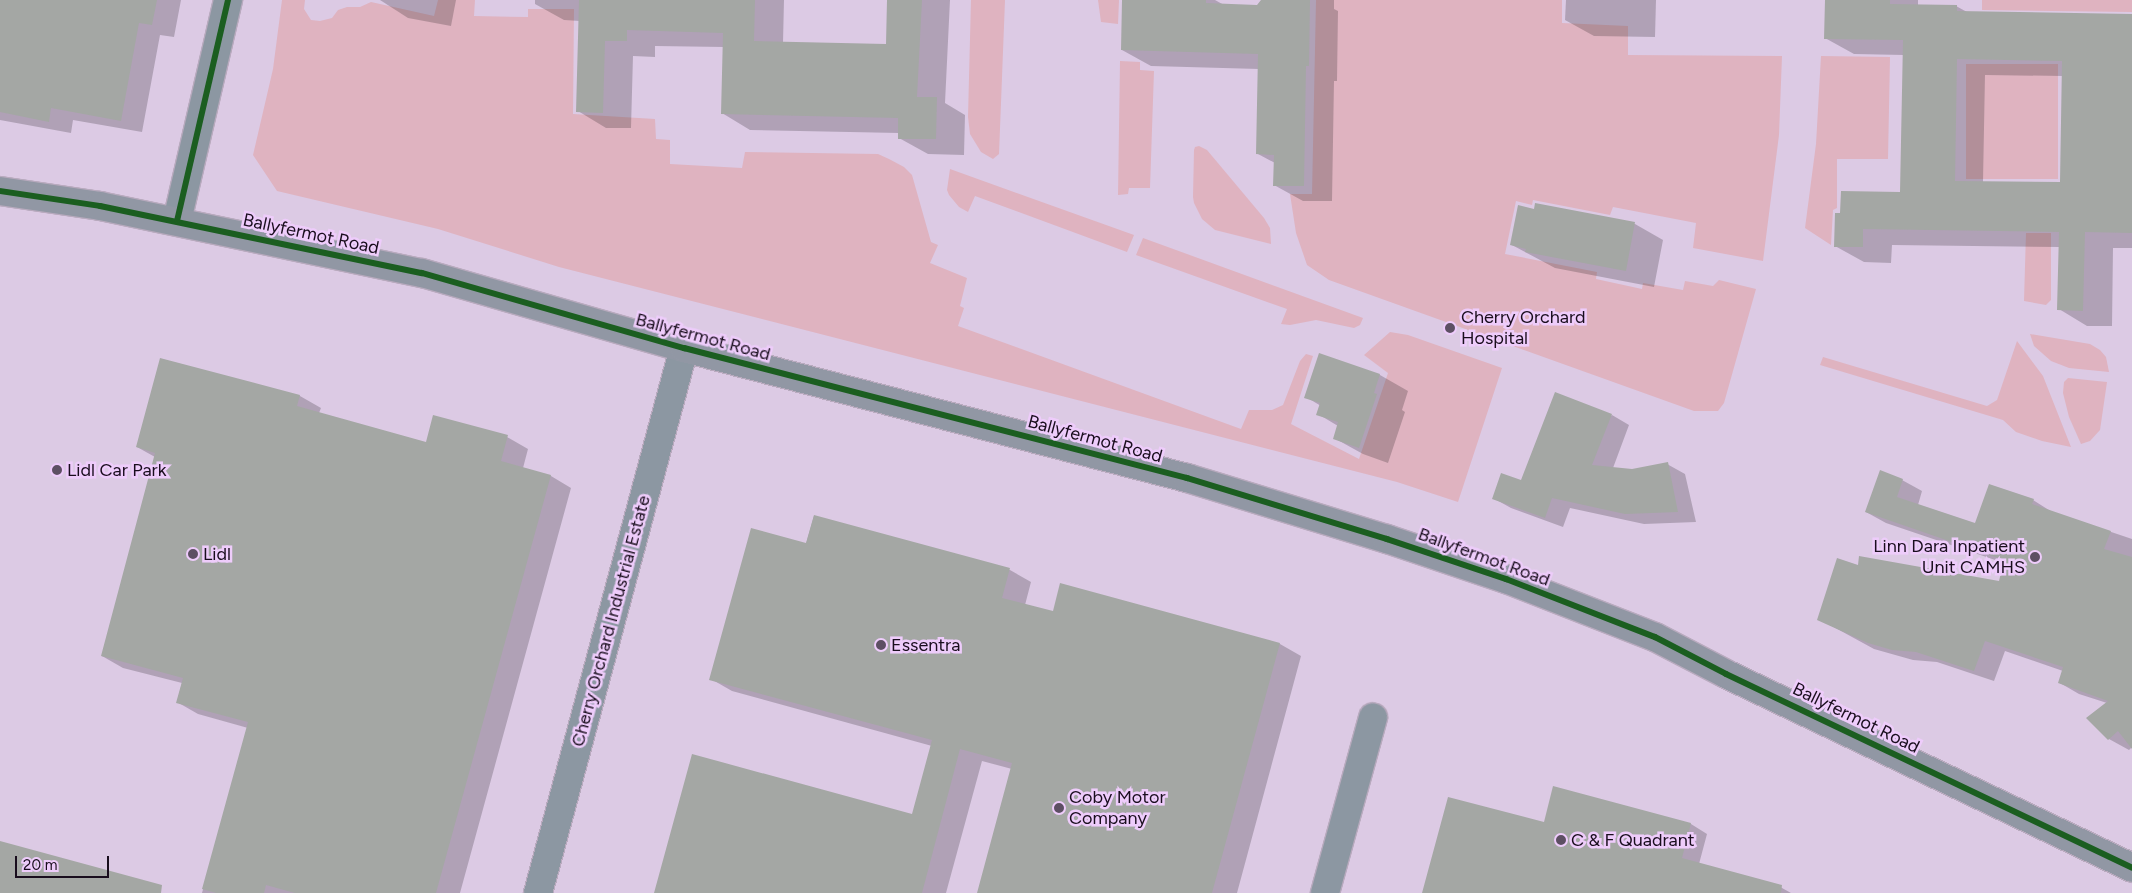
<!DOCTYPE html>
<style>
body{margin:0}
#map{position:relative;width:2132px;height:893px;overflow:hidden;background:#dccae4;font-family:Figtree,sans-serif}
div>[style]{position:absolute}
.green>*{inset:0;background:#dfb3c0;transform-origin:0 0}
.shadow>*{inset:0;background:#0003}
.building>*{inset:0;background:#a4a7a4}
.roads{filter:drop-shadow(1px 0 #b8aabe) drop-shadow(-1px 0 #b8aabe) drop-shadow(0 1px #b8aabe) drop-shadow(0 -1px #b8aabe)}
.street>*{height:28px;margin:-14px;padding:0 14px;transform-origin:14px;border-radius:14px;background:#8c97a2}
.secondary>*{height:28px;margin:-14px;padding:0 14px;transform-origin:14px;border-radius:14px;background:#9197a4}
.cycleway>*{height:6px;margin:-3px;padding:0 3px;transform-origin:3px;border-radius:3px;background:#1b5e20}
.dots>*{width:14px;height:14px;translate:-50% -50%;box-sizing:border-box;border:2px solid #eeccfb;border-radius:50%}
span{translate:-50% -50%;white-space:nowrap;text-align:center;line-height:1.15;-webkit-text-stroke:5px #eeccfb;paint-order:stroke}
.street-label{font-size:18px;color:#190d1d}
.poi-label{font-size:18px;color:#190d1d}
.left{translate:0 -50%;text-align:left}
.right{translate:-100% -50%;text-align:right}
.scale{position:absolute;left:15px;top:856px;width:94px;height:22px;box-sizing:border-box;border:2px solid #190d1d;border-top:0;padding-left:6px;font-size:15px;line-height:18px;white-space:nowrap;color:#190d1d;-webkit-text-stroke:4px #eeccfb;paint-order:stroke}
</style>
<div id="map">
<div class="green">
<div style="clip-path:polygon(282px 0,305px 0,304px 9px,311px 20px,320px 21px,332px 18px,338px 10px,347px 7px,360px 7px,371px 2px,434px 16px,438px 0,475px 0,474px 16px,528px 17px,528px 9px,574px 9px,573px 114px,655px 119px,656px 139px,670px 140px,670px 164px,742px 168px,745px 152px,878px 154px,889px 159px,904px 167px,912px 175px,931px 242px,938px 245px,930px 263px,967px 278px,960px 306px,964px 308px,958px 326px,1241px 429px,1249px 410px,1272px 410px,1283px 405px,1300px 361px,1306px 354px,1313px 356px,1291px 424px,1359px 459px,1388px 373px,1364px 355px,1390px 332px,1408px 335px,1502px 368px,1458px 502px,1397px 482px,559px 267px,438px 229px,277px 191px,253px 155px,273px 69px)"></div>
<div style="clip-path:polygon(971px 0,1005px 0,999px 154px,993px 159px,981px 152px,970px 134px,968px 117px)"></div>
<div style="clip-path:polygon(1098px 0,1119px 0,1118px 24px,1101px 22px)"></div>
<div style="clip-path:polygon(1316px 0,1562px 0,1562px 23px,1628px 26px,1628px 55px,1782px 56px,1779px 135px,1763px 261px,1693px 248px,1696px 223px,1613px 207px,1610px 215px,1533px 200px,1532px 205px,1516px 201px,1505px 254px,1597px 272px,1596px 279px,1642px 289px,1643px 283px,1683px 290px,1685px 281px,1713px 286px,1719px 280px,1756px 289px,1724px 403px,1718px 411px,1694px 411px,1329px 280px,1307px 265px,1296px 233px,1290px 194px,1312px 194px)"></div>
<div style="clip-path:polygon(1982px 0,2132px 0,2132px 12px,1982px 10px)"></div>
<div style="clip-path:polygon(1821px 56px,1890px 57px,1888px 159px,1837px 159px,1837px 208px,1833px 210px,1831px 245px,1805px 228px,1816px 144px)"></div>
<div style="clip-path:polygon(1120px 61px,1140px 62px,1140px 70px,1154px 71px,1150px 188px,1129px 188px,1128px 194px,1118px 195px)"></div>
<div style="left:1966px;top:64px;width:92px;height:115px"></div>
<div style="clip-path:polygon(1199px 146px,1207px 150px,1264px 218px,1270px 228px,1271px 244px,1215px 230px,1202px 219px,1194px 203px,1193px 197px,1194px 150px,1195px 147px)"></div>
<div style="clip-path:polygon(950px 169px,1134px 235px,1127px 252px,975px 196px,968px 212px,959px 207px,949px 195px,947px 190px)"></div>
<div style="clip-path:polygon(2026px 233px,2051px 233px,2051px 300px,2046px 305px,2024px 301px)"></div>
<div style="clip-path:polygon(1143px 238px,1363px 318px,1360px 325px,1354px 328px,1316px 320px,1290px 325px,1281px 324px,1287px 309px,1136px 255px)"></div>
<div style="clip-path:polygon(2030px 334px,2090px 344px,2100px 350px,2106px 357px,2109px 372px,2069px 368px,2051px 361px,2034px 346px)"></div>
<div style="clip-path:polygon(2017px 341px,2043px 376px,2071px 447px,2042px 441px,2016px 432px,2003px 420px,1820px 365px,1823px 357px,1987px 406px,1997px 400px)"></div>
<div style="clip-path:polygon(2068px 378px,2107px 382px,2100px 430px,2090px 441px,2081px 444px,2069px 417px,2063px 393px,2064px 382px)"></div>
</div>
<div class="shadow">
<div style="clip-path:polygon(0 0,181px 0,174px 37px,160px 35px,142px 132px,73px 120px,71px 133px,0 120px)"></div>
<div style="clip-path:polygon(380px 0,456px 0,451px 26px,408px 18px)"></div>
<div style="clip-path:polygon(535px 0,784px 0,783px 43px,887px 46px,888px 0,950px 0,945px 103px,965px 115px,964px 155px,928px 154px,899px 138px,899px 133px,750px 130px,722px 113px,724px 47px,655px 46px,655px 57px,633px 56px,631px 128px,606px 128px,578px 111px,580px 21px,564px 20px,535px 4px)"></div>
<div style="clip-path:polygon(1124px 0,1215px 0,1224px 5px,1262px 7px,1262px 0,1334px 0,1334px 9px,1338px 11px,1337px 81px,1334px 81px,1332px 201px,1303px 201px,1274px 185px,1275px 163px,1258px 154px,1259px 69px,1151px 66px,1122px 50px)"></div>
<div style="clip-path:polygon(1566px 0,1656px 0,1655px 37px,1594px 36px,1565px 20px)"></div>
<div style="clip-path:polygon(evenodd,1826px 0,1918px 0,1918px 6px,1956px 6px,1967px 12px,2132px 16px,2132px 248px,2113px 248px,2112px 326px,2087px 326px,2059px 309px,2060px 247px,1892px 245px,1891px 263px,1864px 262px,1835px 246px,1902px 194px,1904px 55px,1854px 54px,1825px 38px,1826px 0,1985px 75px,2063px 76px,2062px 184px,1983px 182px,1985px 75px)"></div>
<div style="clip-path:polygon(1536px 204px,1635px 224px,1663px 240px,1654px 287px,1555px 268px,1512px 245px,1535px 210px)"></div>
<div style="clip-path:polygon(1320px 355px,1380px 375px,1408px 391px,1402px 410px,1405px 412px,1388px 463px,1363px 454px,1334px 438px,1338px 426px,1318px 414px,1321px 406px,1306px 397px)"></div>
<div style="clip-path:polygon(161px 359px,300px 396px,321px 408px,319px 413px,427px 443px,507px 437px,528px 449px,523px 468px,551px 476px,571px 488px,460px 893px,202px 893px,248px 728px,198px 714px,177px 702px,182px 683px,123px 668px,102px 656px,155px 457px,137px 447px)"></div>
<div style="clip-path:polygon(1612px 415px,1629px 425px,1613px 468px,1632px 471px,1667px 464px,1685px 474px,1696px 522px,1644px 524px,1570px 508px,1563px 527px,1511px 508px,1493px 498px,1522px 481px)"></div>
<div style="clip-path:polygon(1902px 480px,1922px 491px,1918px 505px,1975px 525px,2033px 500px,2052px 512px,2132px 539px,2132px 747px,2129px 750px,2109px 739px,2107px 703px,2079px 694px,2060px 683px,2063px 671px,2005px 651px,1994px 681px,1937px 662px,1913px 660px,1874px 649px,1819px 619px,1859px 567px,2000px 582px,2004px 563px,1886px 523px,1866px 512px)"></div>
<div style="clip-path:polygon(814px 516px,1010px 570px,1031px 582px,1025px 605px,1054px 613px,1280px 644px,1301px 656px,1237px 893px,978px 893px,1012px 769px,982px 761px,946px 893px,656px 893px,913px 816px,932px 746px,732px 691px,711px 679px,806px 544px)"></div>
<div style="clip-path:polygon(1544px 824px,1691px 824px,1707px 834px,1699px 864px,1775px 884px,1791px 893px,1423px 893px)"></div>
</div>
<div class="building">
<div style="clip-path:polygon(0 0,157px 0,152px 25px,139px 23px,121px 121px,51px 108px,49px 122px,0 112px)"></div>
<div style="clip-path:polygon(579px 0,755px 0,754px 41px,886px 44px,887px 0,922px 0,917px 97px,937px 97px,936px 139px,898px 139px,898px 118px,721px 114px,723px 33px,627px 30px,627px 41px,605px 41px,603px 113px,576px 112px)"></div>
<div style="clip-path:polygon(1122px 0,1206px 0,1206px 3px,1257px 5px,1261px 0,1310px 0,1309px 66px,1306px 66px,1304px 186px,1273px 186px,1274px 155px,1256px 154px,1258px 54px,1121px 50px)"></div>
<div style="clip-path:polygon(evenodd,1825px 0,1890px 0,1890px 4px,1957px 5px,1957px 11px,2132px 14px,2132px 233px,2085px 232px,2083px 311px,2057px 310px,2059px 232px,1863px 229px,1863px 247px,1834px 247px,1835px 213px,1840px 213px,1841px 191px,1900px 192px,1903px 40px,1824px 39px,1825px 0,1957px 59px,2062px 61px,2060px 182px,1955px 181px,1957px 59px)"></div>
<div style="clip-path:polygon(1535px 203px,1635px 222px,1626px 271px,1525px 252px,1526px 249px,1510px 245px,1518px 205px,1534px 209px)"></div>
<div style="clip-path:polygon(1319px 353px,1380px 374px,1374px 393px,1377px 394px,1359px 448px,1333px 439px,1338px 422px,1316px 415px,1320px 403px,1304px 398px)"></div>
<div style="clip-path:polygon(160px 358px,300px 395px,297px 406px,426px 442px,433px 415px,508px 435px,501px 461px,551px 475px,436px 893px,295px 893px,266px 885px,264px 893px,216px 893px,202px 889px,248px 722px,176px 703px,183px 678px,101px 656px,155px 453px,136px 447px)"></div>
<div style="clip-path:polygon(1555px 392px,1612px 414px,1592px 465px,1632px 469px,1668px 462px,1678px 512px,1625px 514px,1552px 498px,1545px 518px,1492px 499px,1501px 473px,1521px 480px)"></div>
<div style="clip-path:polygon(1880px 470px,1903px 479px,1897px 497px,1975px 523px,1989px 484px,2034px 499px,2032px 504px,2111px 531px,2104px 549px,2132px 557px,2132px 749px,2118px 731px,2108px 740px,2086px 718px,2108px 701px,2058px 683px,2063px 667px,1985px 641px,1974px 671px,1916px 652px,1892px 650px,1868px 643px,1817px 620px,1837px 558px,1858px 565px,1859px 556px,1999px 581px,2004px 560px,1865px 512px)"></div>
<div style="clip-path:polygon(814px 515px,1010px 568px,1002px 598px,1053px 611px,1060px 583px,1280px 643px,1212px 893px,977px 893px,1012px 763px,960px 749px,922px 893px,654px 893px,692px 754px,912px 814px,932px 740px,709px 680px,751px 528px,806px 543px)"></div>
<div style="clip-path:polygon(1553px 786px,1691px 823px,1682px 858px,1782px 885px,1781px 893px,1422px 893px,1448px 797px,1544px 822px)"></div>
<div style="clip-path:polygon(0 841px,162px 885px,161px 893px,0 893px)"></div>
</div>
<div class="roads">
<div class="street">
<div style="left:177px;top:221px;width:227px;rotate:-77deg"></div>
<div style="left:538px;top:893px;width:564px;rotate:-75deg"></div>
<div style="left:1325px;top:893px;width:182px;rotate:-74.7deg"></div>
</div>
<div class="secondary">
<div style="left:0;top:191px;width:101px;rotate:8.5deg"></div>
<div style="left:100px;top:206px;width:329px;rotate:11.8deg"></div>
<div style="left:422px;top:273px;width:273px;rotate:16deg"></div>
<div style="left:684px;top:348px;width:520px;rotate:14.49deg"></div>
<div style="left:1187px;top:478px;width:209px;rotate:17deg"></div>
<div style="left:1387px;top:539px;width:126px;rotate:18.6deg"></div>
<div style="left:1506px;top:579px;width:160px;rotate:21.3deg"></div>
<div style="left:1655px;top:637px;width:80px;rotate:27.5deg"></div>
<div style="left:1726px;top:674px;width:450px;rotate:25.5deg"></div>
</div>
</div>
<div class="cycleway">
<div style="left:0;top:191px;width:101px;rotate:8.5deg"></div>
<div style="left:100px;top:206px;width:329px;rotate:11.8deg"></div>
<div style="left:422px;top:273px;width:273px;rotate:16deg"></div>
<div style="left:684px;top:348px;width:520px;rotate:14.49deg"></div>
<div style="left:1187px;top:478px;width:209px;rotate:17deg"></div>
<div style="left:1387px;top:539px;width:126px;rotate:18.6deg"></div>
<div style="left:1506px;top:579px;width:160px;rotate:21.3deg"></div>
<div style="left:1655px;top:637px;width:80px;rotate:27.5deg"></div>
<div style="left:1726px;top:674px;width:450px;rotate:25.5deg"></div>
<div style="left:177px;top:221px;width:227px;rotate:-77deg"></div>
</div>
<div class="dots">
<div style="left:1450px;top:328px;background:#5d4f63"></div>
<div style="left:57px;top:470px;background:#5d4f63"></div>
<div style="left:193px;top:554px;background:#5d4f63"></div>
<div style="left:2035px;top:557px;background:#5d4f63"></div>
<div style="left:881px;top:645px;background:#5d4f63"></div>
<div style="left:1059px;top:808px;background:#5d4f63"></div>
<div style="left:1561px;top:840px;background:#5d4f63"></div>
</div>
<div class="street-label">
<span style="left:311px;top:234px;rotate:12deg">Ballyfermot Road</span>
<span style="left:703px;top:337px;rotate:15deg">Ballyfermot Road</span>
<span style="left:1095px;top:439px;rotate:15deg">Ballyfermot Road</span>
<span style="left:1484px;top:557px;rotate:20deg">Ballyfermot Road</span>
<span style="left:611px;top:621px;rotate:-75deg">Cherry Orchard Industrial Estate</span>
<span style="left:1856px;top:718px;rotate:26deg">Ballyfermot Road</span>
</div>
<div class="poi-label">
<span class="left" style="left:1461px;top:328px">Cherry Orchard<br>Hospital</span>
<span class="left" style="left:67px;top:470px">Lidl Car Park</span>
<span class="right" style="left:2025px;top:557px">Linn Dara Inpatient<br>Unit CAMHS</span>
<span class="left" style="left:203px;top:554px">Lidl</span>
<span class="left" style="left:891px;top:645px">Essentra</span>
<span class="left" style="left:1069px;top:808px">Coby Motor<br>Company</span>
<span class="left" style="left:1571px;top:840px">C &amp; F Quadrant</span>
</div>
<div class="scale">20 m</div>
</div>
